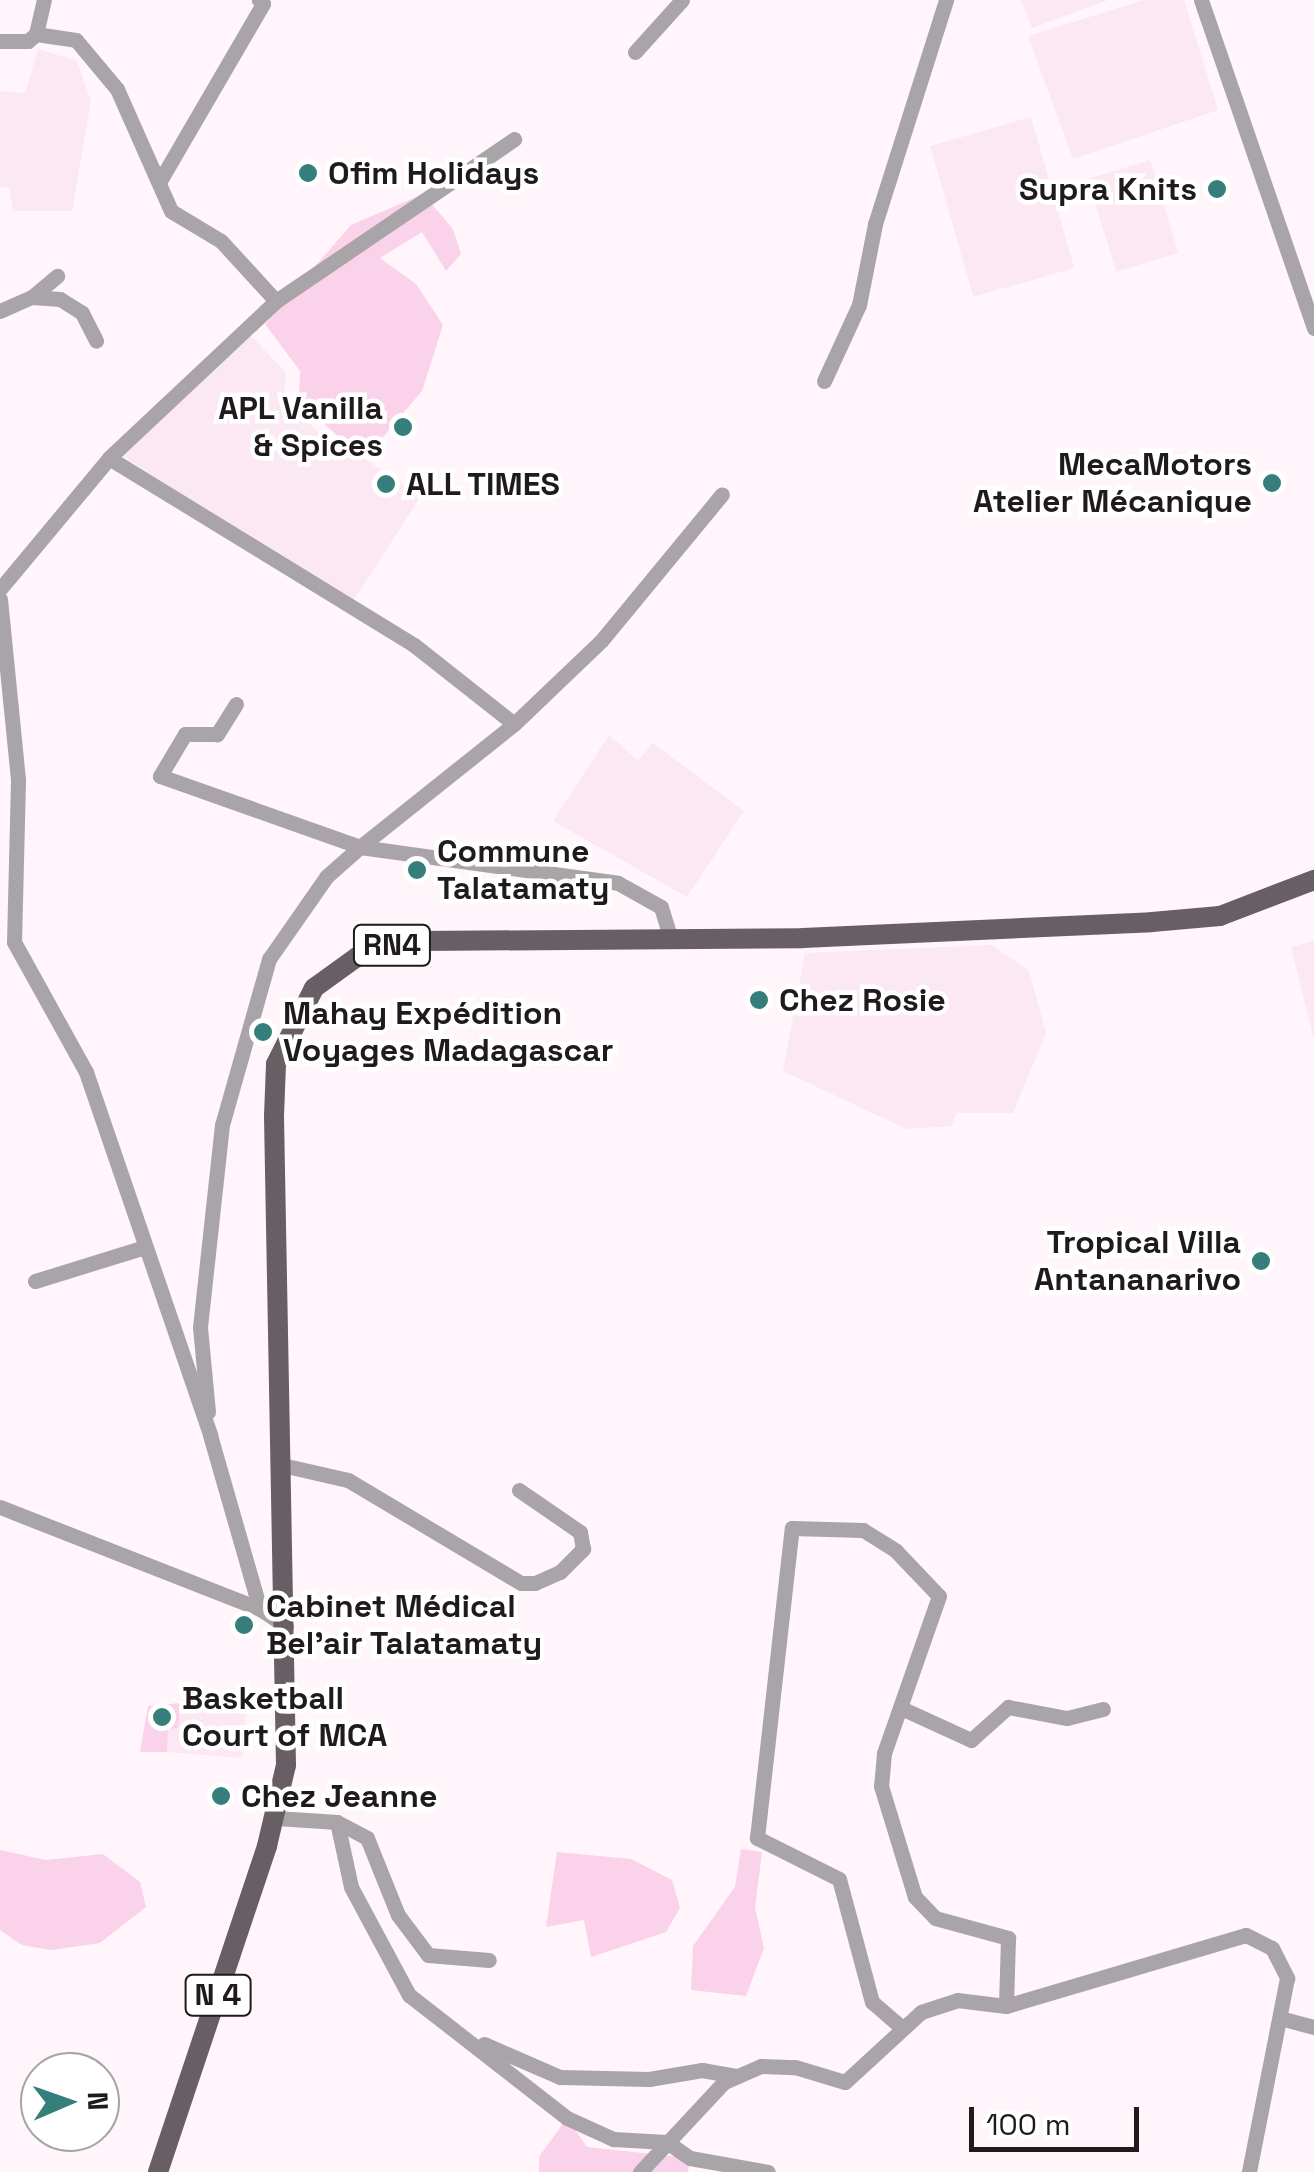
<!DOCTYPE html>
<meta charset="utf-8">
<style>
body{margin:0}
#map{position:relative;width:1314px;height:2172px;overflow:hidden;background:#fff5fa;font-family:"Space Grotesk",sans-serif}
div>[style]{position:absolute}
.built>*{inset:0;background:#fbe8f3;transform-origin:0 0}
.green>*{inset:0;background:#fad2e9}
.minor>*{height:15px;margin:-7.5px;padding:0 7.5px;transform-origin:7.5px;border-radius:7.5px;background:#a9a4a7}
.major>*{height:20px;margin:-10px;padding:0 10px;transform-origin:10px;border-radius:10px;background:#675f64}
.dots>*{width:28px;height:28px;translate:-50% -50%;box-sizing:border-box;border:5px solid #fff;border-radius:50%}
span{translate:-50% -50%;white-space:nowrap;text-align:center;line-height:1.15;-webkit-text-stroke:9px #fff;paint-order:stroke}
.shield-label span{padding:2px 8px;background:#fff;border:2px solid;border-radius:8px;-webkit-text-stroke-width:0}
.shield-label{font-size:30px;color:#1f1b1d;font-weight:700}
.poi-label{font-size:32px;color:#1f1b1d;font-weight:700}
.left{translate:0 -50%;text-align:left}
.right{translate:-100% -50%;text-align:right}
.north{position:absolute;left:20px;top:2052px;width:100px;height:100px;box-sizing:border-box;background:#fff;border:2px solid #a5a4a5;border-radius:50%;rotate:88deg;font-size:28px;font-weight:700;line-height:40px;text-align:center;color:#1f1b1d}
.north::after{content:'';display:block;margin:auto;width:35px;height:45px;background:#367e7c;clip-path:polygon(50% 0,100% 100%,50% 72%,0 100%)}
.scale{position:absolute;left:969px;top:2107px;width:170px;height:45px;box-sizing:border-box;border:5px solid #1f1b1d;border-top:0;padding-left:12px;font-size:30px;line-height:35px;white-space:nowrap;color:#1f1b1d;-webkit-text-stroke:8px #fff;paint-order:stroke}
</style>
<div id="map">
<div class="built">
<div style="clip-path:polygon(1021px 0,1108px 0,1032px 28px)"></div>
<div style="clip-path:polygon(1144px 0,1184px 0,1218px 110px,1073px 159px,1028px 36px)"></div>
<div style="clip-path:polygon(38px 49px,77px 61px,91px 101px,72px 211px,13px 211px,9px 188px,0 187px,0 91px,25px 93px)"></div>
<div style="left:1031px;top:117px;width:157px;height:105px;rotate:74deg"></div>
<div style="left:1150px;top:160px;width:97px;height:65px;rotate:73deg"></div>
<div style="clip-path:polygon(248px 332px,286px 373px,284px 396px,333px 448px,350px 449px,421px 496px,350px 606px,120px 454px)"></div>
<div style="clip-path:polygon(609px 735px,638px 760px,653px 743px,744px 811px,687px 897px,553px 821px)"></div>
<div style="clip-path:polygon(1314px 941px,1314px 1040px,1291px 947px)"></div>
<div style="clip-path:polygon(992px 945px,1029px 971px,1046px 1033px,1013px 1113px,956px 1113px,952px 1126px,906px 1129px,783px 1071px,805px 953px)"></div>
<div style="clip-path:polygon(181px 1703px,246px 1712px,242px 1758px,167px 1752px,168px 1728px,178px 1728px)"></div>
</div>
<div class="green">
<div style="clip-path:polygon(423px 194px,453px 229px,461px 254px,446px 271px,422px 232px,380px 258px,416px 284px,443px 325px,422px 391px,382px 438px,342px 440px,299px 401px,300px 371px,265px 324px,351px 225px)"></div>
<div style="clip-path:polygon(181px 1703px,178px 1728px,168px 1729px,167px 1752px,140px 1752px,148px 1706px)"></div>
<div style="clip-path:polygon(741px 1849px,762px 1852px,755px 1908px,764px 1948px,746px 1996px,691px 1990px,693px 1946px,735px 1887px)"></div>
<div style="clip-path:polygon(0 1850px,46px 1860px,103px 1854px,140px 1882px,146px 1907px,100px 1943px,51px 1950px,22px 1945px,0 1930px)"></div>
<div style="clip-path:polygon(557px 1852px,631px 1859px,672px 1880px,680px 1908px,666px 1932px,591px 1957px,584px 1920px,546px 1927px)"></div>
<div style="clip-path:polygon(567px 2118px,587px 2147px,690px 2158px,688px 2172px,539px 2172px,539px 2157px)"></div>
</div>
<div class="minor">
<div style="left:1201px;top:0;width:347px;rotate:71deg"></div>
<div style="left:36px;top:34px;width:40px;rotate:8.5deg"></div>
<div style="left:76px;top:40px;width:64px;rotate:50.1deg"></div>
<div style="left:117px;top:89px;width:133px;rotate:66.1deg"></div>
<div style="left:171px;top:211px;width:58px;rotate:31deg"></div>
<div style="left:221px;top:241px;width:81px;rotate:47.5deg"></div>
<div style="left:276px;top:301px;width:229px;rotate:136.8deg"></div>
<div style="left:0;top:41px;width:28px"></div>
<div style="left:28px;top:41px;width:11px;rotate:-41deg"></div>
<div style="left:36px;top:34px;width:35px;rotate:-77deg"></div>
<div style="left:635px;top:52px;width:70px;rotate:-47.9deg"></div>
<div style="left:161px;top:179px;width:203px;rotate:-59.8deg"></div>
<div style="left:263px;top:4px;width:6px;rotate:-135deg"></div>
<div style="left:32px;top:297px;width:33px;rotate:-40deg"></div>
<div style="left:276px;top:301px;width:288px;rotate:-34.2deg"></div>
<div style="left:0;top:311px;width:35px;rotate:-24deg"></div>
<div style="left:32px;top:297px;width:28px;rotate:4deg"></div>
<div style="left:60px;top:299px;width:26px;rotate:32deg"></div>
<div style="left:82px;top:313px;width:31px;rotate:63deg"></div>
<div style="left:824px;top:381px;width:84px;rotate:-65.3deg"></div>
<div style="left:859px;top:305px;width:83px;rotate:-78.8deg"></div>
<div style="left:875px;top:224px;width:235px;rotate:-72.4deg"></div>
<div style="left:0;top:589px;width:170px;rotate:-50.2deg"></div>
<div style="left:109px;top:458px;width:358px;rotate:31.5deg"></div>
<div style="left:414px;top:645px;width:127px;rotate:38.3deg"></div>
<div style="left:514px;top:724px;width:197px;rotate:141.4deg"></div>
<div style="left:360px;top:847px;width:260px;rotate:7.9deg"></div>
<div style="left:618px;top:883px;width:49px;rotate:29.2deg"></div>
<div style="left:661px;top:907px;width:30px;rotate:73deg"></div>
<div style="left:0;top:599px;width:182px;rotate:84.3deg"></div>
<div style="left:18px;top:780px;width:162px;rotate:91.4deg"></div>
<div style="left:14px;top:942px;width:149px;rotate:61deg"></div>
<div style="left:86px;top:1072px;width:384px;rotate:71.1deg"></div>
<div style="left:210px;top:1435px;width:181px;rotate:74deg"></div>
<div style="left:260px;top:1609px;width:31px;rotate:33deg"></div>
<div style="left:236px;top:704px;width:36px;rotate:122deg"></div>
<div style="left:217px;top:734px;width:32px;rotate:180deg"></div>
<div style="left:185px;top:734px;width:49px;rotate:120.8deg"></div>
<div style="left:160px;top:776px;width:212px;rotate:19.5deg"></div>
<div style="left:514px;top:724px;width:120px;rotate:-43.7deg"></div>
<div style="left:601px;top:641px;width:190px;rotate:-50.5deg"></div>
<div style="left:35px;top:1281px;width:115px;rotate:-17.2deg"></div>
<div style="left:208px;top:1412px;width:85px;rotate:-95.4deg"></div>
<div style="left:200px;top:1327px;width:203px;rotate:-83.8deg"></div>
<div style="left:222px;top:1125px;width:173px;rotate:-74.2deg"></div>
<div style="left:269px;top:959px;width:101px;rotate:-55.1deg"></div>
<div style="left:327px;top:876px;width:44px;rotate:-41.3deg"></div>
<div style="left:282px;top:1465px;width:68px;rotate:12.8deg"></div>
<div style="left:348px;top:1480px;width:201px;rotate:30.8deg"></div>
<div style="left:521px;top:1583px;width:14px"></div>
<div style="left:535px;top:1583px;width:27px;rotate:-24deg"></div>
<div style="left:560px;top:1572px;width:33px;rotate:-45deg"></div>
<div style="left:583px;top:1549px;width:17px;rotate:-100deg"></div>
<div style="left:580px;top:1532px;width:74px;rotate:-145.5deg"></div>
<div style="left:0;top:1507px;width:279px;rotate:21.4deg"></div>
<div style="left:901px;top:1708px;width:77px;rotate:24.6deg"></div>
<div style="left:971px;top:1740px;width:50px;rotate:-41.7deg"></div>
<div style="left:1008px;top:1707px;width:60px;rotate:10.6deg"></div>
<div style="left:1067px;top:1718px;width:37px;rotate:-14deg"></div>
<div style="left:276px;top:1818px;width:61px;rotate:3.8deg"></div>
<div style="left:337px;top:1822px;width:66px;rotate:77.8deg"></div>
<div style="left:351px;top:1887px;width:123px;rotate:61.8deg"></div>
<div style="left:409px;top:1995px;width:200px;rotate:37.9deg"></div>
<div style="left:567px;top:2118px;width:51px;rotate:24.5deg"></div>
<div style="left:613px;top:2139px;width:54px;rotate:3.2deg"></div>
<div style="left:667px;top:2142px;width:28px;rotate:35deg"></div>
<div style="left:690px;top:2158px;width:79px;rotate:10.2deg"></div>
<div style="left:337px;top:1822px;width:34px;rotate:28deg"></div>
<div style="left:367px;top:1838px;width:83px;rotate:68.1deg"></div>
<div style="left:398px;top:1915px;width:50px;rotate:53.1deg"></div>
<div style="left:428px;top:1955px;width:61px;rotate:4.7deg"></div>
<div style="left:1280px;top:2018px;width:35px;rotate:15deg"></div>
<div style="left:901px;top:2027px;width:38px;rotate:-139deg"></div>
<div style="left:872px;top:2002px;width:127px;rotate:-105deg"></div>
<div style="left:839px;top:1879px;width:92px;rotate:-153.4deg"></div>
<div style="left:757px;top:1838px;width:312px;rotate:-83.6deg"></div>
<div style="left:792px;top:1528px;width:71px;rotate:1.6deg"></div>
<div style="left:863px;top:1530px;width:39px;rotate:32deg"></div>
<div style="left:896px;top:1551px;width:62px;rotate:46.3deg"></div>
<div style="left:939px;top:1596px;width:166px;rotate:109.3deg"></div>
<div style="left:884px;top:1753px;width:33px;rotate:95deg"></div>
<div style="left:881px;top:1786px;width:116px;rotate:73deg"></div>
<div style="left:915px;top:1897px;width:29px;rotate:46deg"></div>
<div style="left:935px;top:1918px;width:76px;rotate:15.3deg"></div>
<div style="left:1008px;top:1938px;width:68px;rotate:91.7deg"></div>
<div style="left:484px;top:2044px;width:83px;rotate:23.5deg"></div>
<div style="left:560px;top:2077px;width:89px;rotate:1.3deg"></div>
<div style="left:649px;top:2079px;width:54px;rotate:-9.6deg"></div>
<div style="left:702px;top:2070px;width:36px;rotate:10deg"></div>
<div style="left:640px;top:2172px;width:123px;rotate:-47deg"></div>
<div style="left:724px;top:2082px;width:40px;rotate:-23.4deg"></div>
<div style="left:761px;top:2066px;width:34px;rotate:2deg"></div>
<div style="left:795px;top:2067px;width:52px;rotate:16.7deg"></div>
<div style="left:845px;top:2082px;width:103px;rotate:-42.6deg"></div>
<div style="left:921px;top:2012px;width:38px;rotate:-18deg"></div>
<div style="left:957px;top:2000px;width:49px;rotate:7deg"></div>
<div style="left:1006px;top:2006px;width:250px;rotate:-16.5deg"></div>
<div style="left:1246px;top:1935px;width:29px;rotate:27deg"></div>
<div style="left:1272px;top:1948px;width:34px;rotate:63deg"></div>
<div style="left:1287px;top:1978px;width:198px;rotate:101.1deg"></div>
</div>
<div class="major">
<div style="left:158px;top:2172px;width:344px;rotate:-71.5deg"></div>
<div style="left:267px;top:1846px;width:83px;rotate:-76.8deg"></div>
<div style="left:286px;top:1765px;width:649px;rotate:-91.06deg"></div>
<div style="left:274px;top:1116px;width:52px;rotate:-87.8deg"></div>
<div style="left:276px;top:1064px;width:85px;rotate:-63.4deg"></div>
<div style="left:314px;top:988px;width:53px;rotate:-35.8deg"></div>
<div style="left:357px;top:957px;width:64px;rotate:-14.5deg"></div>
<div style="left:419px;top:941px;width:384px;rotate:-0.4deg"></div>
<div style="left:803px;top:938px;width:349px;rotate:-2.6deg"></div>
<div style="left:1152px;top:922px;width:68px;rotate:-5deg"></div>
<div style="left:1220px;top:916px;width:101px;rotate:-21deg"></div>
</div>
<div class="dots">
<div style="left:308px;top:173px;background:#367e7c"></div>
<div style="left:1217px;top:189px;background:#367e7c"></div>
<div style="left:403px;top:427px;background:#367e7c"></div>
<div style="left:1272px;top:483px;background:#367e7c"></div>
<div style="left:386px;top:484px;background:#367e7c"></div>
<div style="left:417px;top:870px;background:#367e7c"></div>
<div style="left:759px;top:1000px;background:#367e7c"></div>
<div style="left:263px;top:1032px;background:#367e7c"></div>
<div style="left:1261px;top:1261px;background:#367e7c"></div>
<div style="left:244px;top:1625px;background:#367e7c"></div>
<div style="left:162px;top:1717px;background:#367e7c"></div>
<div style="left:221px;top:1796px;background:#367e7c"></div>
</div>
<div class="shield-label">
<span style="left:392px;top:945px">RN4</span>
<span style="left:218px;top:1995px">N 4</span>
</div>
<div class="poi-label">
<span class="left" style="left:328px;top:173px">Ofim Holidays</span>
<span class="right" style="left:1197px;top:189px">Supra Knits</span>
<span class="right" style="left:383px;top:427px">APL Vanilla<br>&amp; Spices</span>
<span class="right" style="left:1252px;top:483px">MecaMotors<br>Atelier Mécanique</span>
<span class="left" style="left:406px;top:484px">ALL TIMES</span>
<span class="left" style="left:437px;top:870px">Commune<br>Talatamaty</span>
<span class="left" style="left:779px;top:1000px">Chez Rosie</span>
<span class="left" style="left:283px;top:1032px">Mahay Expédition<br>Voyages Madagascar</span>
<span class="right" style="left:1241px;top:1261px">Tropical Villa<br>Antananarivo</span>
<span class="left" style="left:266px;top:1625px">Cabinet Médical<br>Bel'air Talatamaty</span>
<span class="left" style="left:182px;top:1717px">Basketball<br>Court of MCA</span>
<span class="left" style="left:241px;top:1796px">Chez Jeanne</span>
</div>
<div class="north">N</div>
<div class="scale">100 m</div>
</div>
